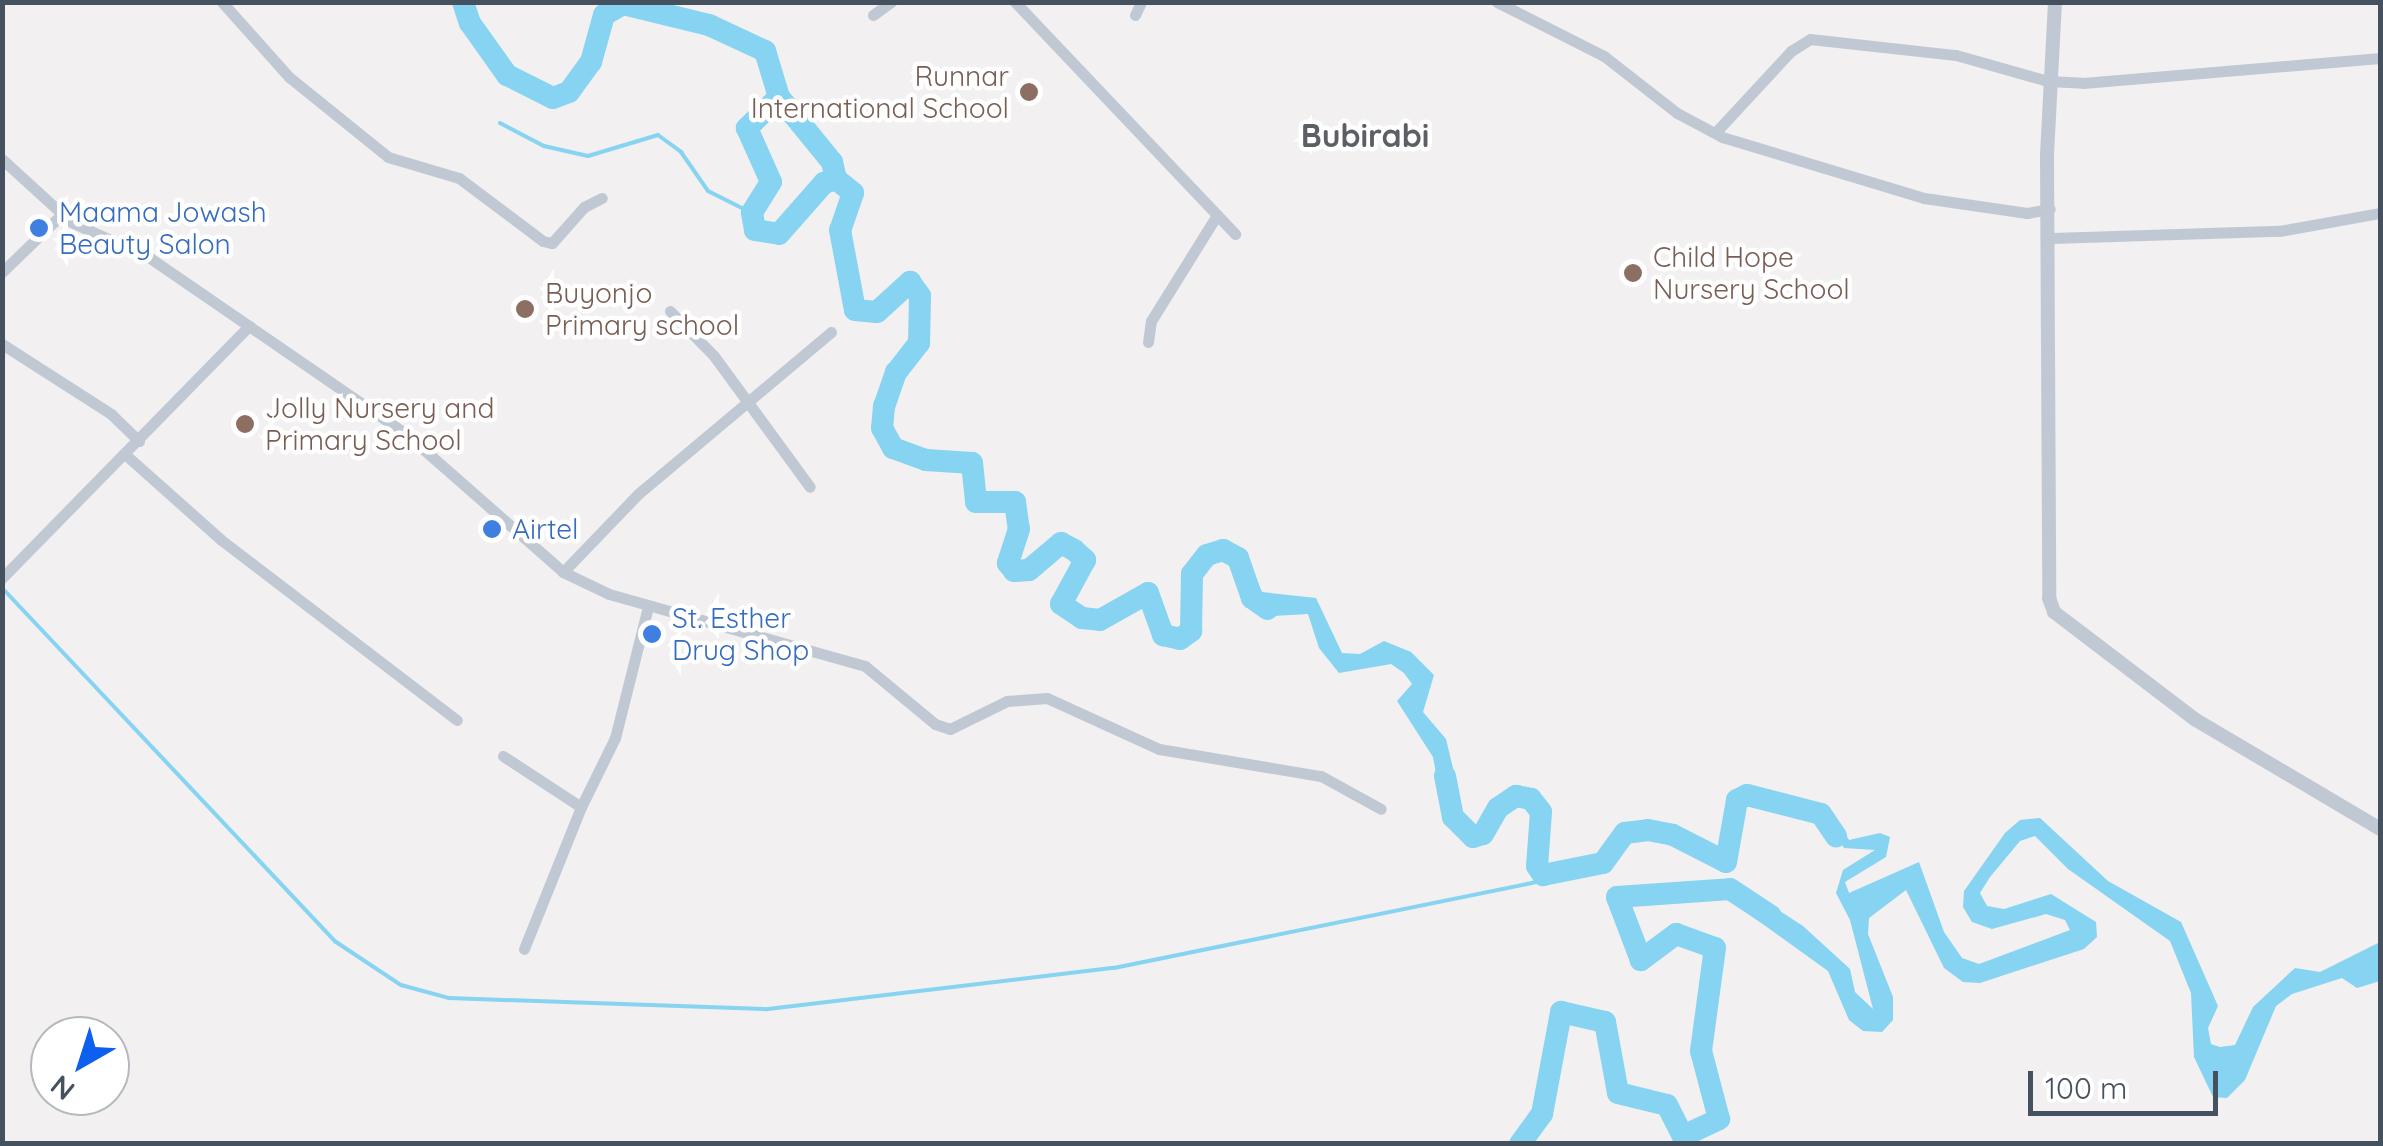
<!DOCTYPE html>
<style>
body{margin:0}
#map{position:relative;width:2383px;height:1146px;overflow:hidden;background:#f2f0f0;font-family:Quicksand,sans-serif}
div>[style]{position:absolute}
.water>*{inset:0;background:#86d3f2}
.stream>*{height:4px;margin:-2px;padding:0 2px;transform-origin:2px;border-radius:2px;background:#86d3f2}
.river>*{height:22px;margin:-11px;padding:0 11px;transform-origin:11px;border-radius:11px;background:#86d3f2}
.minor>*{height:11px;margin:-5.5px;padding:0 5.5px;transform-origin:5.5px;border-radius:5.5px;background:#c0c9d3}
.tertiary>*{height:14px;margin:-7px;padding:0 7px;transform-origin:7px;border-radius:7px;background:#c0c9d3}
.dots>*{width:28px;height:28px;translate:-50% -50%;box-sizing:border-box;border:5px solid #fff;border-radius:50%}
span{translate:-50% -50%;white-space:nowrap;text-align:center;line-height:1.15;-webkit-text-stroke:9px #fff;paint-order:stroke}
.education-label{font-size:28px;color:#785e54}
.right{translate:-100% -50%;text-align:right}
.left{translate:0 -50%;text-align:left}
.shop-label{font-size:28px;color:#366cbe}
.quarter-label{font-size:32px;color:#5c5f65;font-weight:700}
.frame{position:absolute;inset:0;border:5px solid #46515f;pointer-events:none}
.north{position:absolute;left:30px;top:1016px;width:100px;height:100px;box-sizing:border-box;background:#fff;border:2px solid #b5b9bf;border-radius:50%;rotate:219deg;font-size:28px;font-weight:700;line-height:40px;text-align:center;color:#46515f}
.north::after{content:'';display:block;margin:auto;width:35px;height:45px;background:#0d5fef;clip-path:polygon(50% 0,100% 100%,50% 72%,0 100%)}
.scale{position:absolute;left:2028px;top:1071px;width:190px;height:45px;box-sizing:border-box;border:5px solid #46515f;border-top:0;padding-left:12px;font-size:30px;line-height:35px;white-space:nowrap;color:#46515f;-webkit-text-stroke:8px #fff;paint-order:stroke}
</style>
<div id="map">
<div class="water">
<div style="clip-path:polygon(1257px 581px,1262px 592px,1316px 598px,1342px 653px,1360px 654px,1384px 641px,1411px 652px,1434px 675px,1423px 712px,1446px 739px,1458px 789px,1451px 806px,1442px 806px,1433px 757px,1397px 701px,1412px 684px,1404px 673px,1391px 664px,1339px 673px,1319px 648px,1308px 614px,1273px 616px,1245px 607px)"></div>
<div style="clip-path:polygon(1821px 814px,1841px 826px,1849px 840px,1880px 833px,1890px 837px,1886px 857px,1845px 882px,1849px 893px,1919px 862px,1944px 932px,1962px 958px,1979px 964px,2070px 930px,2065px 920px,2046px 914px,1992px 929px,1972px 922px,1963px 907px,1964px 891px,2005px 833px,2020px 820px,2040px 818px,2108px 881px,2181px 922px,2218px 1006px,2208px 1028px,2211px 1044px,2220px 1047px,2235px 1045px,2253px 1007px,2295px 968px,2320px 972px,2380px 942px,2380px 981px,2357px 988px,2342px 978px,2292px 994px,2276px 1006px,2245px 1080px,2227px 1098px,2213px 1097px,2194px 1057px,2191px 993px,2170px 941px,2068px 869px,2035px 836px,2020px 841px,1990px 877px,1980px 893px,1987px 906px,2004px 909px,2051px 894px,2096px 922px,2097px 937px,2084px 949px,1980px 983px,1963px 982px,1944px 968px,1906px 890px,1869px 918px,1868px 934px,1893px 997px,1893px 1020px,1882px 1032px,1863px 1031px,1849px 1020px,1828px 971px,1742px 909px,1754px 894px,1803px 926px,1850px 969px,1855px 992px,1873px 1009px,1850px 920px,1836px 893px,1843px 870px,1875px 850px,1844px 848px)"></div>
</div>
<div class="stream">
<div style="left:500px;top:123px;width:50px;rotate:27.6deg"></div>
<div style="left:544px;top:146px;width:45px;rotate:12.8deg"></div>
<div style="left:588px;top:156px;width:73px;rotate:-16.7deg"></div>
<div style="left:658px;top:135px;width:29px;rotate:36deg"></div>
<div style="left:681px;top:152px;width:47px;rotate:55.3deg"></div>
<div style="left:708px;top:191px;width:49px;rotate:26.6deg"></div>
<div style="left:5px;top:591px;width:482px;rotate:46.7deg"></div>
<div style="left:336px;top:942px;width:78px;rotate:33.5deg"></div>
<div style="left:401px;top:985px;width:50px;rotate:15.2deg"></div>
<div style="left:449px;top:998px;width:319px;rotate:2deg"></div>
<div style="left:768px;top:1009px;width:348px;rotate:-6.8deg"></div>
<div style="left:1114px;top:968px;width:437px;rotate:-11.5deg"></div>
<div style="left:1542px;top:881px;width:6px;rotate:-81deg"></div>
</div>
<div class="river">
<div style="left:463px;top:2px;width:22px;rotate:72deg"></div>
<div style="left:470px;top:23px;width:64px;rotate:54.6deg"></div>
<div style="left:507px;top:75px;width:51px;rotate:26.6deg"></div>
<div style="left:553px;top:98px;width:17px;rotate:-21deg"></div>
<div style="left:569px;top:92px;width:37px;rotate:-54deg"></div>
<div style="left:591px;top:62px;width:49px;rotate:-74.5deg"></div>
<div style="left:604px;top:15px;width:22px;rotate:-30deg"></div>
<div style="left:623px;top:4px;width:89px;rotate:13.7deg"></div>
<div style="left:709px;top:25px;width:62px;rotate:24.9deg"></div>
<div style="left:765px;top:51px;width:48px;rotate:73.1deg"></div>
<div style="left:779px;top:97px;width:45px;rotate:135.9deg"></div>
<div style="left:747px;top:128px;width:59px;rotate:66deg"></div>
<div style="left:771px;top:182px;width:36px;rotate:122deg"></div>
<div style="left:752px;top:213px;width:17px;rotate:80deg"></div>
<div style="left:755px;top:230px;width:24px;rotate:9deg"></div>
<div style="left:779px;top:234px;width:68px;rotate:-48.6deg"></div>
<div style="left:824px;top:183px;width:13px;rotate:-18deg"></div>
<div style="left:836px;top:179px;width:22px;rotate:39deg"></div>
<div style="left:853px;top:193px;width:39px;rotate:109deg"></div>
<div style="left:840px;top:230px;width:81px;rotate:79.4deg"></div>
<div style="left:855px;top:310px;width:22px;rotate:5deg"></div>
<div style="left:877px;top:312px;width:45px;rotate:-42.3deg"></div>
<div style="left:910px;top:282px;width:17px;rotate:54deg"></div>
<div style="left:920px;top:296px;width:47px;rotate:91.2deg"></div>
<div style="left:919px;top:343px;width:37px;rotate:128deg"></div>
<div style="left:896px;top:372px;width:36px;rotate:109deg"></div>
<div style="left:884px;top:406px;width:22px;rotate:95deg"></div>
<div style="left:882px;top:428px;width:23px;rotate:61deg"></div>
<div style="left:893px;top:448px;width:35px;rotate:20deg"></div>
<div style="left:926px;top:460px;width:46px;rotate:3.7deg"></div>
<div style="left:972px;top:463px;width:39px;rotate:84deg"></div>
<div style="left:976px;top:502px;width:39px"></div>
<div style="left:1015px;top:502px;width:27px;rotate:82deg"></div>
<div style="left:1019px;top:529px;width:36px;rotate:108deg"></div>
<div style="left:1008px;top:563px;width:10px;rotate:53deg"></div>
<div style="left:1014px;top:571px;width:15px;rotate:-4deg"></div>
<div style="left:1029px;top:570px;width:42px;rotate:-40.2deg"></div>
<div style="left:1061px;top:543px;width:15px;rotate:28deg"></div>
<div style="left:1074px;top:550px;width:15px;rotate:42deg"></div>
<div style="left:1085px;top:560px;width:50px;rotate:118.6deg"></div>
<div style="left:1061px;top:604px;width:25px;rotate:34deg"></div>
<div style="left:1082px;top:618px;width:18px;rotate:6deg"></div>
<div style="left:1100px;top:620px;width:55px;rotate:-29.4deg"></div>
<div style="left:1148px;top:593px;width:45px;rotate:70.3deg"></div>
<div style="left:1163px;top:635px;width:17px;rotate:13deg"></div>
<div style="left:1180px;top:639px;width:14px;rotate:-36deg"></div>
<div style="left:1191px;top:631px;width:57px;rotate:-89deg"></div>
<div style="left:1192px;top:574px;width:24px;rotate:-52deg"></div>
<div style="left:1207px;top:555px;width:17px;rotate:-17deg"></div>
<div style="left:1223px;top:550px;width:17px;rotate:28deg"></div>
<div style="left:1238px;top:558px;width:42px;rotate:70.7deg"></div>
<div style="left:1252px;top:598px;width:19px;rotate:35deg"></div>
<div style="left:779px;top:97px;width:84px;rotate:50.8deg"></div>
<div style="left:832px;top:162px;width:17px;rotate:77deg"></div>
<div style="left:1445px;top:776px;width:42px;rotate:79deg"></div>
<div style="left:1453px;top:817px;width:28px;rotate:45deg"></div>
<div style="left:1473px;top:837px;width:10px;rotate:-17deg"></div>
<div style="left:1483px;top:834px;width:30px;rotate:-60deg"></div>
<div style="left:1498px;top:808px;width:22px;rotate:-34deg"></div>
<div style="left:1516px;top:796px;width:15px;rotate:11deg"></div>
<div style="left:1531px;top:799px;width:16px;rotate:52deg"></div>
<div style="left:1541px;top:812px;width:54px;rotate:94.2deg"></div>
<div style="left:1537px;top:866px;width:11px;rotate:56deg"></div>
<div style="left:1543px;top:875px;width:61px;rotate:-11.3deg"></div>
<div style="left:1603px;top:863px;width:37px;rotate:-54deg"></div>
<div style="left:1625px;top:833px;width:23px;rotate:-7deg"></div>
<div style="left:1648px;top:830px;width:25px;rotate:11deg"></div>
<div style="left:1673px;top:835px;width:59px;rotate:27deg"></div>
<div style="left:1726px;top:862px;width:63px;rotate:-79.9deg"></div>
<div style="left:1737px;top:800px;width:11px;rotate:-27deg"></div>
<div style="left:1747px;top:795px;width:76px;rotate:14.4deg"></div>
<div style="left:1821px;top:814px;width:27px;rotate:56deg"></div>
<div style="left:1520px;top:1144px;width:37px;rotate:-54deg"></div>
<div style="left:1542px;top:1114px;width:104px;rotate:-79.4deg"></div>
<div style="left:1561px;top:1012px;width:45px;rotate:12.8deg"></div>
<div style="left:1605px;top:1022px;width:72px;rotate:79.6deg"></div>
<div style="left:1618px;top:1093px;width:50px;rotate:13.8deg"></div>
<div style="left:1667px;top:1105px;width:35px;rotate:63deg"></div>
<div style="left:1683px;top:1136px;width:40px;rotate:-25deg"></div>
<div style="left:1719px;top:1119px;width:70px;rotate:-104.8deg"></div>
<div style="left:1701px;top:1051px;width:104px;rotate:-82.3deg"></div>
<div style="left:1715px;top:948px;width:41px;rotate:-160.3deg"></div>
<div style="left:1676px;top:934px;width:44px;rotate:143.4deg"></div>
<div style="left:1641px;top:960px;width:67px;rotate:-110.9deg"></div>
<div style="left:1617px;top:897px;width:113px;rotate:-4deg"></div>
<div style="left:1730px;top:889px;width:49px;rotate:33.4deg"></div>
</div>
<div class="minor">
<div style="left:222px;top:2px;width:101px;rotate:48.2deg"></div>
<div style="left:289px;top:77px;width:127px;rotate:38.9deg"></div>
<div style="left:388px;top:157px;width:74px;rotate:16.5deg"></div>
<div style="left:459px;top:178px;width:105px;rotate:36.9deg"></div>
<div style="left:543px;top:241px;width:9px;rotate:13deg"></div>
<div style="left:552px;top:243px;width:48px;rotate:-48.4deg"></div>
<div style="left:584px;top:207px;width:20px;rotate:-27deg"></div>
<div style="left:1015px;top:2px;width:320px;rotate:46.5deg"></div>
<div style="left:1497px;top:2px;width:120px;rotate:26.8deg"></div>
<div style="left:1604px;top:56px;width:93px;rotate:38deg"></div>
<div style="left:1677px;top:113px;width:51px;rotate:28.1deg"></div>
<div style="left:1722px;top:137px;width:211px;rotate:16.8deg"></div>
<div style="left:1924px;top:198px;width:104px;rotate:8.3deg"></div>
<div style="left:2027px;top:213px;width:23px;rotate:-10deg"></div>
<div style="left:873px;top:15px;width:22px;rotate:-36deg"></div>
<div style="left:1135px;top:15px;width:14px;rotate:-65deg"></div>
<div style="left:1715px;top:133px;width:112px;rotate:-47.2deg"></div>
<div style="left:1791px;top:51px;width:22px;rotate:-32deg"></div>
<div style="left:1810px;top:39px;width:147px;rotate:6.3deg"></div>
<div style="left:1956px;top:55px;width:96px;rotate:15.8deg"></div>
<div style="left:2048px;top:81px;width:35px;rotate:3deg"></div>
<div style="left:2083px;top:83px;width:298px;rotate:-4.8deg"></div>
<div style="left:2px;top:159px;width:93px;rotate:42.4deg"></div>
<div style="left:71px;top:222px;width:87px;rotate:24.5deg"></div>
<div style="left:150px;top:258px;width:309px;rotate:34.5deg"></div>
<div style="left:405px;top:433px;width:210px;rotate:41.3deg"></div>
<div style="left:563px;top:572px;width:51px;rotate:25.6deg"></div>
<div style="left:609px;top:594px;width:266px;rotate:15.7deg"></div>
<div style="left:865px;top:666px;width:91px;rotate:39.6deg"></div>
<div style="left:935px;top:724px;width:16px;rotate:18deg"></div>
<div style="left:950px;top:729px;width:64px;rotate:-26.2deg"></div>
<div style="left:1007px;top:701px;width:40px;rotate:-4.3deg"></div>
<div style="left:1047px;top:698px;width:123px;rotate:24.5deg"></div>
<div style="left:1159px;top:749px;width:164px;rotate:9.5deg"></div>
<div style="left:1321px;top:776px;width:68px;rotate:28.8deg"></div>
<div style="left:2052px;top:238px;width:227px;rotate:-1.8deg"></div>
<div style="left:2279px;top:231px;width:103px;rotate:-10.1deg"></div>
<div style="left:2px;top:272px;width:82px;rotate:-44deg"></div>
<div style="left:670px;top:311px;width:63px;rotate:45.6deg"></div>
<div style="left:714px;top:356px;width:162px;rotate:53.8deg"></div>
<div style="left:1148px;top:342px;width:21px;rotate:-82deg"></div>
<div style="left:1151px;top:321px;width:125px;rotate:-58.1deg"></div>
<div style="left:2px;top:344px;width:130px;rotate:32.7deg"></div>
<div style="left:111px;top:414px;width:39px;rotate:44deg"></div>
<div style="left:127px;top:456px;width:125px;rotate:41.7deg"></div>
<div style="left:220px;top:539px;width:298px;rotate:37.4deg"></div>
<div style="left:563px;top:572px;width:108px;rotate:-46.1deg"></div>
<div style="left:638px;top:494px;width:252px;rotate:-40deg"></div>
<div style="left:2px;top:578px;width:353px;rotate:-45.6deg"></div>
<div style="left:503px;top:756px;width:93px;rotate:33.2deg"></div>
<div style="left:581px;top:807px;width:153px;rotate:111.9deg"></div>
<div style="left:581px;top:807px;width:77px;rotate:-63.8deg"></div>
<div style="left:615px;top:738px;width:135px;rotate:-75.9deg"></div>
</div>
<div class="tertiary">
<div style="left:2055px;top:2px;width:155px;rotate:93deg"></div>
<div style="left:2047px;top:157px;width:441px;rotate:89.7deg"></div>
<div style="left:2049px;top:598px;width:15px;rotate:70deg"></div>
<div style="left:2054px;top:612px;width:178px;rotate:37.3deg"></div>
<div style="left:2196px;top:720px;width:214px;rotate:30.6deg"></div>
</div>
<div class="dots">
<div style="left:1029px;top:92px;background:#8d6e63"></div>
<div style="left:39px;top:228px;background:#3f7fe0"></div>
<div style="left:1633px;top:273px;background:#8d6e63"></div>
<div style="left:525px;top:309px;background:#8d6e63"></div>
<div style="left:245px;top:424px;background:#8d6e63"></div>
<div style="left:492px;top:529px;background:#3f7fe0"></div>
<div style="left:652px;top:634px;background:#3f7fe0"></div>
</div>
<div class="education-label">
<span class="right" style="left:1009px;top:92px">Runnar<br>International School</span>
<span class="left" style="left:1653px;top:273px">Child Hope<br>Nursery School</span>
<span class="left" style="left:545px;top:309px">Buyonjo<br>Primary school</span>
<span class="left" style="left:265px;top:424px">Jolly Nursery and<br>Primary School</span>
</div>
<div class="shop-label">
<span class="left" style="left:59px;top:228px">Maama Jowash<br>Beauty Salon</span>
<span class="left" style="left:512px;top:529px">Airtel</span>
<span class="left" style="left:672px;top:634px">St. Esther<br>Drug Shop</span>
</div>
<div class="quarter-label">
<span style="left:1365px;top:135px">Bubirabi</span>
</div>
<div class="frame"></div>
<div class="north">N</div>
<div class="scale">100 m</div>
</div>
